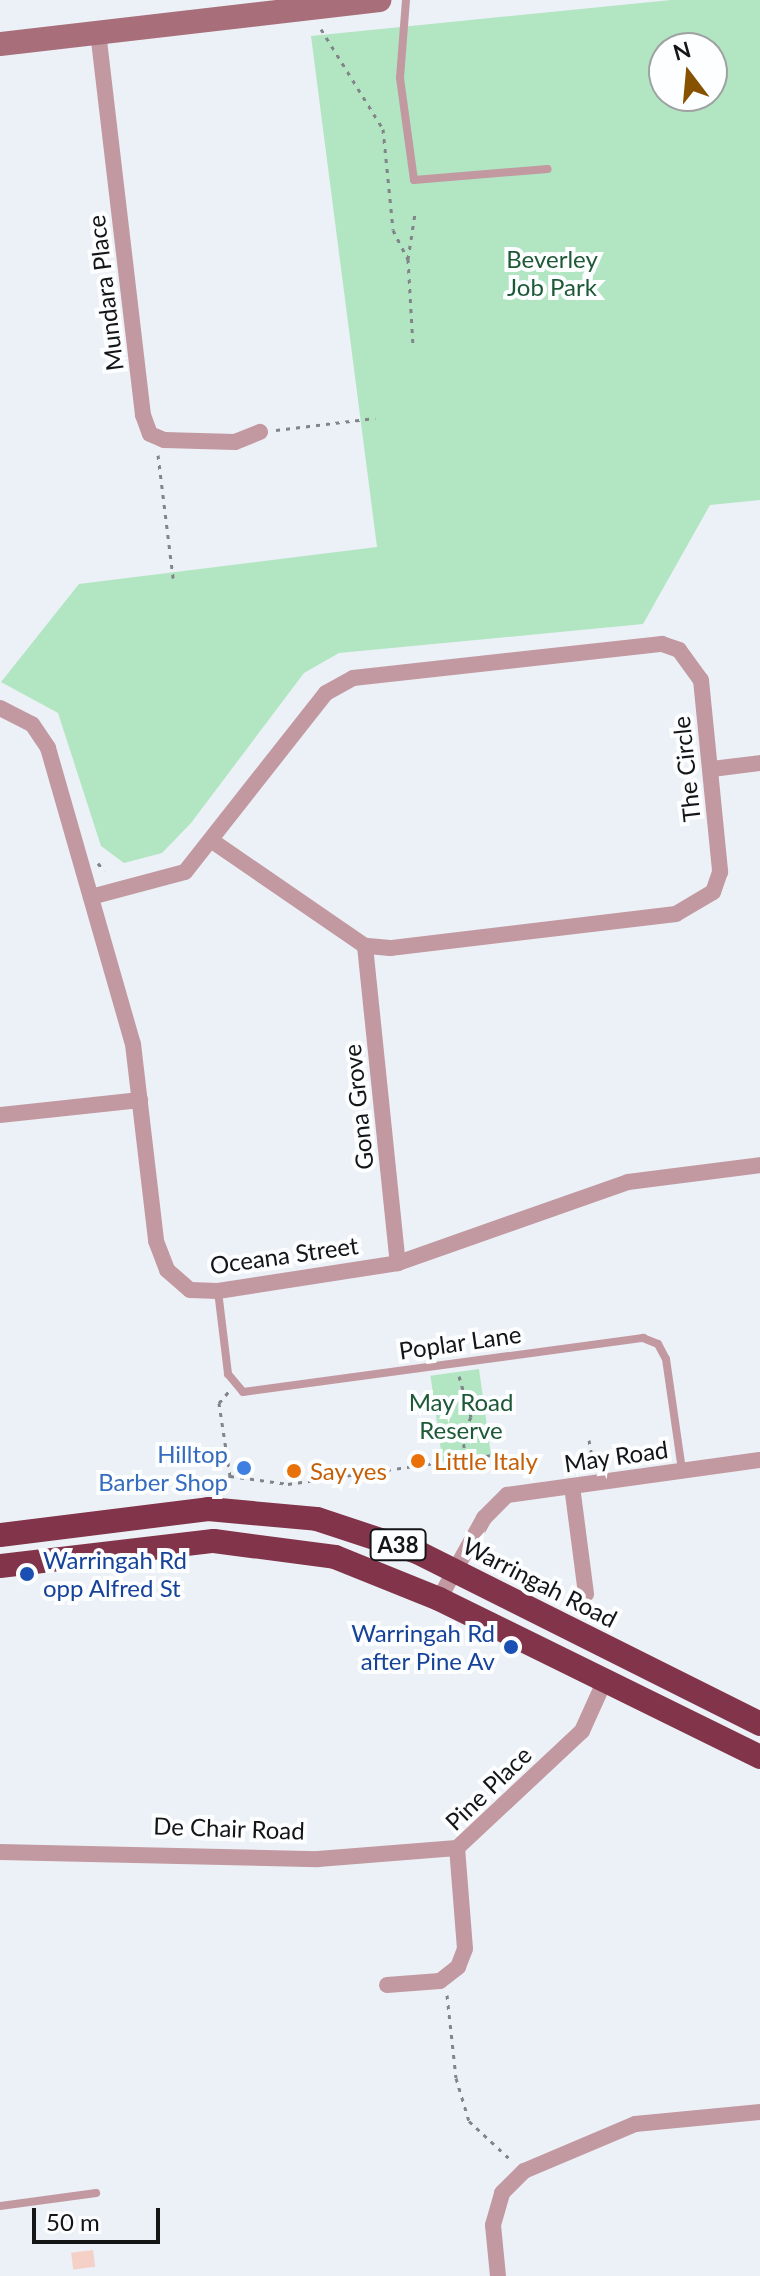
<!DOCTYPE html>
<style>
body{margin:0}
#map{position:relative;width:760px;height:2276px;overflow:hidden;background:#ecf1f7;font-family:Lato,sans-serif}
div>[style]{position:absolute}
.green>*{inset:0;background:#b2e5c2;transform-origin:0 0}
.building>*{inset:0;background:#f5d0c6;transform-origin:0 0}
.path>*{height:3px;margin-top:-1.5px;transform-origin:0;background:repeating-linear-gradient(90deg,#818589 0 4px,transparent 0 10px)}
.lane>*{height:8px;margin:-4px;padding:0 4px;transform-origin:4px;border-radius:4px;background:#c299a1}
.street>*{height:16px;margin:-8px;padding:0 8px;transform-origin:8px;border-radius:8px;background:#c299a1}
.secondary>*{height:24px;margin:-12px;padding:0 12px;transform-origin:12px;border-radius:12px;background:#a86f7b}
.highway>*{height:24px;margin:-12px;padding:0 12px;transform-origin:12px;border-radius:12px;background:#82344a}
.dots>*{width:22px;height:22px;translate:-50% -50%;box-sizing:border-box;border:4px solid #fdfeff;border-radius:50%}
span{translate:-50% -50%;white-space:nowrap;text-align:center;line-height:1.15;-webkit-text-stroke:8px #fdfeff;paint-order:stroke}
.shield-label span{padding:2px 6px;background:#fdfeff;border:2px solid;border-radius:6px;-webkit-text-stroke-width:0}
.shield-label{font-size:22px;color:#131517;font-weight:700}
.park-label{font-size:24px;color:#1e5936}
.street-label{font-size:24px;color:#131517}
.shop-label{font-size:24px;color:#366cbe}
.right{translate:-100% -50%;text-align:right}
.food-label{font-size:24px;color:#c56008}
.left{translate:0 -50%;text-align:left}
.transit-label{font-size:24px;color:#164399}
.north{position:absolute;left:648px;top:32px;width:80px;height:80px;box-sizing:border-box;background:#fdfeff;border:2px solid #9fa1a2;border-radius:50%;rotate:344deg;font-size:22px;font-weight:700;line-height:32px;text-align:center;color:#131517}
.north::after{content:'';display:block;margin:auto;width:28px;height:36px;background:#875200;clip-path:polygon(50% 0,100% 100%,50% 72%,0 100%)}
.scale{position:absolute;left:32px;top:2208px;width:128px;height:36px;box-sizing:border-box;border:4px solid #131517;border-top:0;padding-left:10px;font-size:24px;line-height:28px;white-space:nowrap;color:#131517;-webkit-text-stroke:6px #fdfeff;paint-order:stroke}
</style>
<div id="map">
<div class="green">
<div style="clip-path:polygon(evenodd,671px 0,760px 0,760px 500px,710px 505px,643px 624px,339px 653px,304px 673px,191px 823px,162px 853px,124px 863px,101px 846px,58px 713px,1px 682px,79px 584px,377px 547px,311px 36px,671px 0,664px 48px,712px 48px,712px 96px,664px 96px,664px 48px)"></div>
<div style="left:479px;top:1369px;width:87px;height:49px;rotate:82deg"></div>
</div>
<div class="building">
<div style="left:93px;top:2250px;width:17px;height:22px;rotate:83deg"></div>
</div>
<div class="path">
<div style="left:321px;top:29px;width:118px;rotate:58.2deg"></div>
<div style="left:383px;top:129px;width:101px;rotate:84.3deg"></div>
<div style="left:393px;top:230px;width:33px;rotate:63deg"></div>
<div style="left:408px;top:259px;width:86px;rotate:86.7deg"></div>
<div style="left:408px;top:259px;width:47px;rotate:-81.3deg"></div>
<div style="left:276px;top:430px;width:100px;rotate:-6.9deg"></div>
<div style="left:158px;top:455px;width:124px;rotate:83deg"></div>
<div style="left:98px;top:863px;width:10px;rotate:53deg"></div>
<div style="left:459px;top:1376px;width:43px;rotate:73.7deg"></div>
<div style="left:471px;top:1417px;width:19px;rotate:118deg"></div>
<div style="left:462px;top:1434px;width:25px;rotate:81deg"></div>
<div style="left:589px;top:1440px;width:23px;rotate:80deg"></div>
<div style="left:230px;top:1476px;width:59px;rotate:7.9deg"></div>
<div style="left:288px;top:1484px;width:205px;rotate:-8.1deg"></div>
<div style="left:226px;top:1487px;width:12px;rotate:-70deg"></div>
<div style="left:230px;top:1476px;width:74px;rotate:-98.6deg"></div>
<div style="left:219px;top:1403px;width:16px;rotate:-50deg"></div>
<div style="left:447px;top:1995px;width:83px;rotate:83.8deg"></div>
<div style="left:456px;top:2078px;width:45px;rotate:73.2deg"></div>
<div style="left:469px;top:2121px;width:59px;rotate:42.9deg"></div>
</div>
<div class="lane">
<div style="left:406px;top:0;width:78px;rotate:94.4deg"></div>
<div style="left:400px;top:78px;width:103px;rotate:82.2deg"></div>
<div style="left:414px;top:180px;width:134px;rotate:-4.7deg"></div>
<div style="left:218px;top:1291px;width:84px;rotate:83.1deg"></div>
<div style="left:228px;top:1374px;width:23px;rotate:50deg"></div>
<div style="left:243px;top:1392px;width:404px;rotate:-7.7deg"></div>
<div style="left:643px;top:1338px;width:16px;rotate:22deg"></div>
<div style="left:658px;top:1344px;width:17px;rotate:62deg"></div>
<div style="left:666px;top:1359px;width:112px;rotate:81.8deg"></div>
<div style="left:0;top:2206px;width:97px;rotate:-7.7deg"></div>
</div>
<div class="street">
<div style="left:98px;top:32px;width:386px;rotate:83.3deg"></div>
<div style="left:143px;top:415px;width:20px;rotate:70deg"></div>
<div style="left:150px;top:434px;width:15px;rotate:23deg"></div>
<div style="left:164px;top:440px;width:71px;rotate:1.6deg"></div>
<div style="left:235px;top:442px;width:27px;rotate:-22deg"></div>
<div style="left:0;top:708px;width:36px;rotate:27deg"></div>
<div style="left:32px;top:724px;width:29px;rotate:56deg"></div>
<div style="left:48px;top:748px;width:308px;rotate:74deg"></div>
<div style="left:133px;top:1044px;width:198px;rotate:83.3deg"></div>
<div style="left:156px;top:1241px;width:31px;rotate:69deg"></div>
<div style="left:167px;top:1270px;width:30px;rotate:41deg"></div>
<div style="left:190px;top:1290px;width:28px;rotate:2deg"></div>
<div style="left:218px;top:1291px;width:182px;rotate:-8.8deg"></div>
<div style="left:398px;top:1263px;width:244px;rotate:-19.4deg"></div>
<div style="left:628px;top:1182px;width:133px;rotate:-7.3deg"></div>
<div style="left:712px;top:769px;width:48px;rotate:-7.1deg"></div>
<div style="left:91px;top:897px;width:97px;rotate:-14.9deg"></div>
<div style="left:185px;top:872px;width:228px;rotate:-51.8deg"></div>
<div style="left:326px;top:693px;width:31px;rotate:-29deg"></div>
<div style="left:353px;top:678px;width:311px;rotate:-6.3deg"></div>
<div style="left:662px;top:644px;width:18px;rotate:19deg"></div>
<div style="left:679px;top:650px;width:37px;rotate:54deg"></div>
<div style="left:701px;top:680px;width:193px;rotate:84.3deg"></div>
<div style="left:720px;top:872px;width:21px;rotate:109deg"></div>
<div style="left:713px;top:892px;width:43px;rotate:149.3deg"></div>
<div style="left:676px;top:914px;width:288px;rotate:173.2deg"></div>
<div style="left:390px;top:948px;width:25px;rotate:-175deg"></div>
<div style="left:365px;top:946px;width:187px;rotate:-145.5deg"></div>
<div style="left:365px;top:946px;width:319px;rotate:84.1deg"></div>
<div style="left:0;top:1115px;width:141px;rotate:-6.1deg"></div>
<div style="left:572px;top:1486px;width:109px;rotate:82.6deg"></div>
<div style="left:439px;top:1599px;width:93px;rotate:-60.9deg"></div>
<div style="left:484px;top:1518px;width:33px;rotate:-45deg"></div>
<div style="left:507px;top:1495px;width:255px;rotate:-7.9deg"></div>
<div style="left:0;top:1852px;width:318px;rotate:1.3deg"></div>
<div style="left:318px;top:1859px;width:139px;rotate:-4.5deg"></div>
<div style="left:387px;top:1985px;width:53px;rotate:-4.3deg"></div>
<div style="left:440px;top:1981px;width:23px;rotate:-38deg"></div>
<div style="left:458px;top:1967px;width:19px;rotate:-69deg"></div>
<div style="left:465px;top:1949px;width:101px;rotate:-94.5deg"></div>
<div style="left:457px;top:1848px;width:171px;rotate:-43.1deg"></div>
<div style="left:582px;top:1731px;width:56px;rotate:-65.7deg"></div>
<div style="left:498px;top:2276px;width:51px;rotate:-95.6deg"></div>
<div style="left:493px;top:2225px;width:33px;rotate:-74deg"></div>
<div style="left:502px;top:2193px;width:31px;rotate:-45deg"></div>
<div style="left:524px;top:2171px;width:121px;rotate:-22.9deg"></div>
<div style="left:635px;top:2124px;width:126px;rotate:-5.5deg"></div>
</div>
<div class="secondary">
<div style="left:0;top:44px;width:382px;rotate:-6.6deg"></div>
</div>
<div class="highway">
<div style="left:0;top:1535px;width:210px;rotate:-7.1deg"></div>
<div style="left:208px;top:1509px;width:109px;rotate:5.2deg"></div>
<div style="left:317px;top:1519px;width:105px;rotate:18.3deg"></div>
<div style="left:417px;top:1552px;width:384px;rotate:26.6deg"></div>
<div style="left:0;top:1566px;width:215px;rotate:-6.7deg"></div>
<div style="left:214px;top:1541px;width:122px;rotate:7.5deg"></div>
<div style="left:335px;top:1557px;width:112px;rotate:22deg"></div>
<div style="left:439px;top:1599px;width:358px;rotate:26.2deg"></div>
</div>
<div class="dots">
<div style="left:418px;top:1461px;background:#e8710a"></div>
<div style="left:244px;top:1468px;background:#3f7fe0"></div>
<div style="left:294px;top:1471px;background:#e8710a"></div>
<div style="left:27px;top:1574px;background:#1a4fb4"></div>
<div style="left:511px;top:1647px;background:#1a4fb4"></div>
</div>
<div class="shield-label">
<span style="left:398px;top:1545px">A38</span>
</div>
<div class="park-label">
<span style="left:552px;top:273px">Beverley<br>Job Park</span>
<span style="left:461px;top:1416px">May Road<br>Reserve</span>
</div>
<div class="street-label">
<span style="left:105px;top:293px;rotate:-97deg">Mundara Place</span>
<span style="left:686px;top:769px;rotate:-96deg">The Circle</span>
<span style="left:358px;top:1107px;rotate:-96deg">Gona Grove</span>
<span style="left:284px;top:1255px;rotate:-8deg">Oceana Street</span>
<span style="left:460px;top:1342px;rotate:-8deg">Poplar Lane</span>
<span style="left:616px;top:1456px;rotate:-8deg">May Road</span>
<span style="left:540px;top:1582px;rotate:27deg">Warringah Road</span>
<span style="left:488px;top:1788px;rotate:-44deg">Pine Place</span>
<span style="left:229px;top:1828px;rotate:2deg">De Chair Road</span>
</div>
<div class="shop-label">
<span class="right" style="left:228px;top:1468px">Hilltop<br>Barber Shop</span>
</div>
<div class="food-label">
<span class="left" style="left:434px;top:1461px">Little Italy</span>
<span class="left" style="left:310px;top:1471px">Say yes</span>
</div>
<div class="transit-label">
<span class="left" style="left:43px;top:1574px">Warringah Rd<br>opp Alfred St</span>
<span class="right" style="left:495px;top:1647px">Warringah Rd<br>after Pine Av</span>
</div>
<div class="north">N</div>
<div class="scale">50 m</div>
</div>
